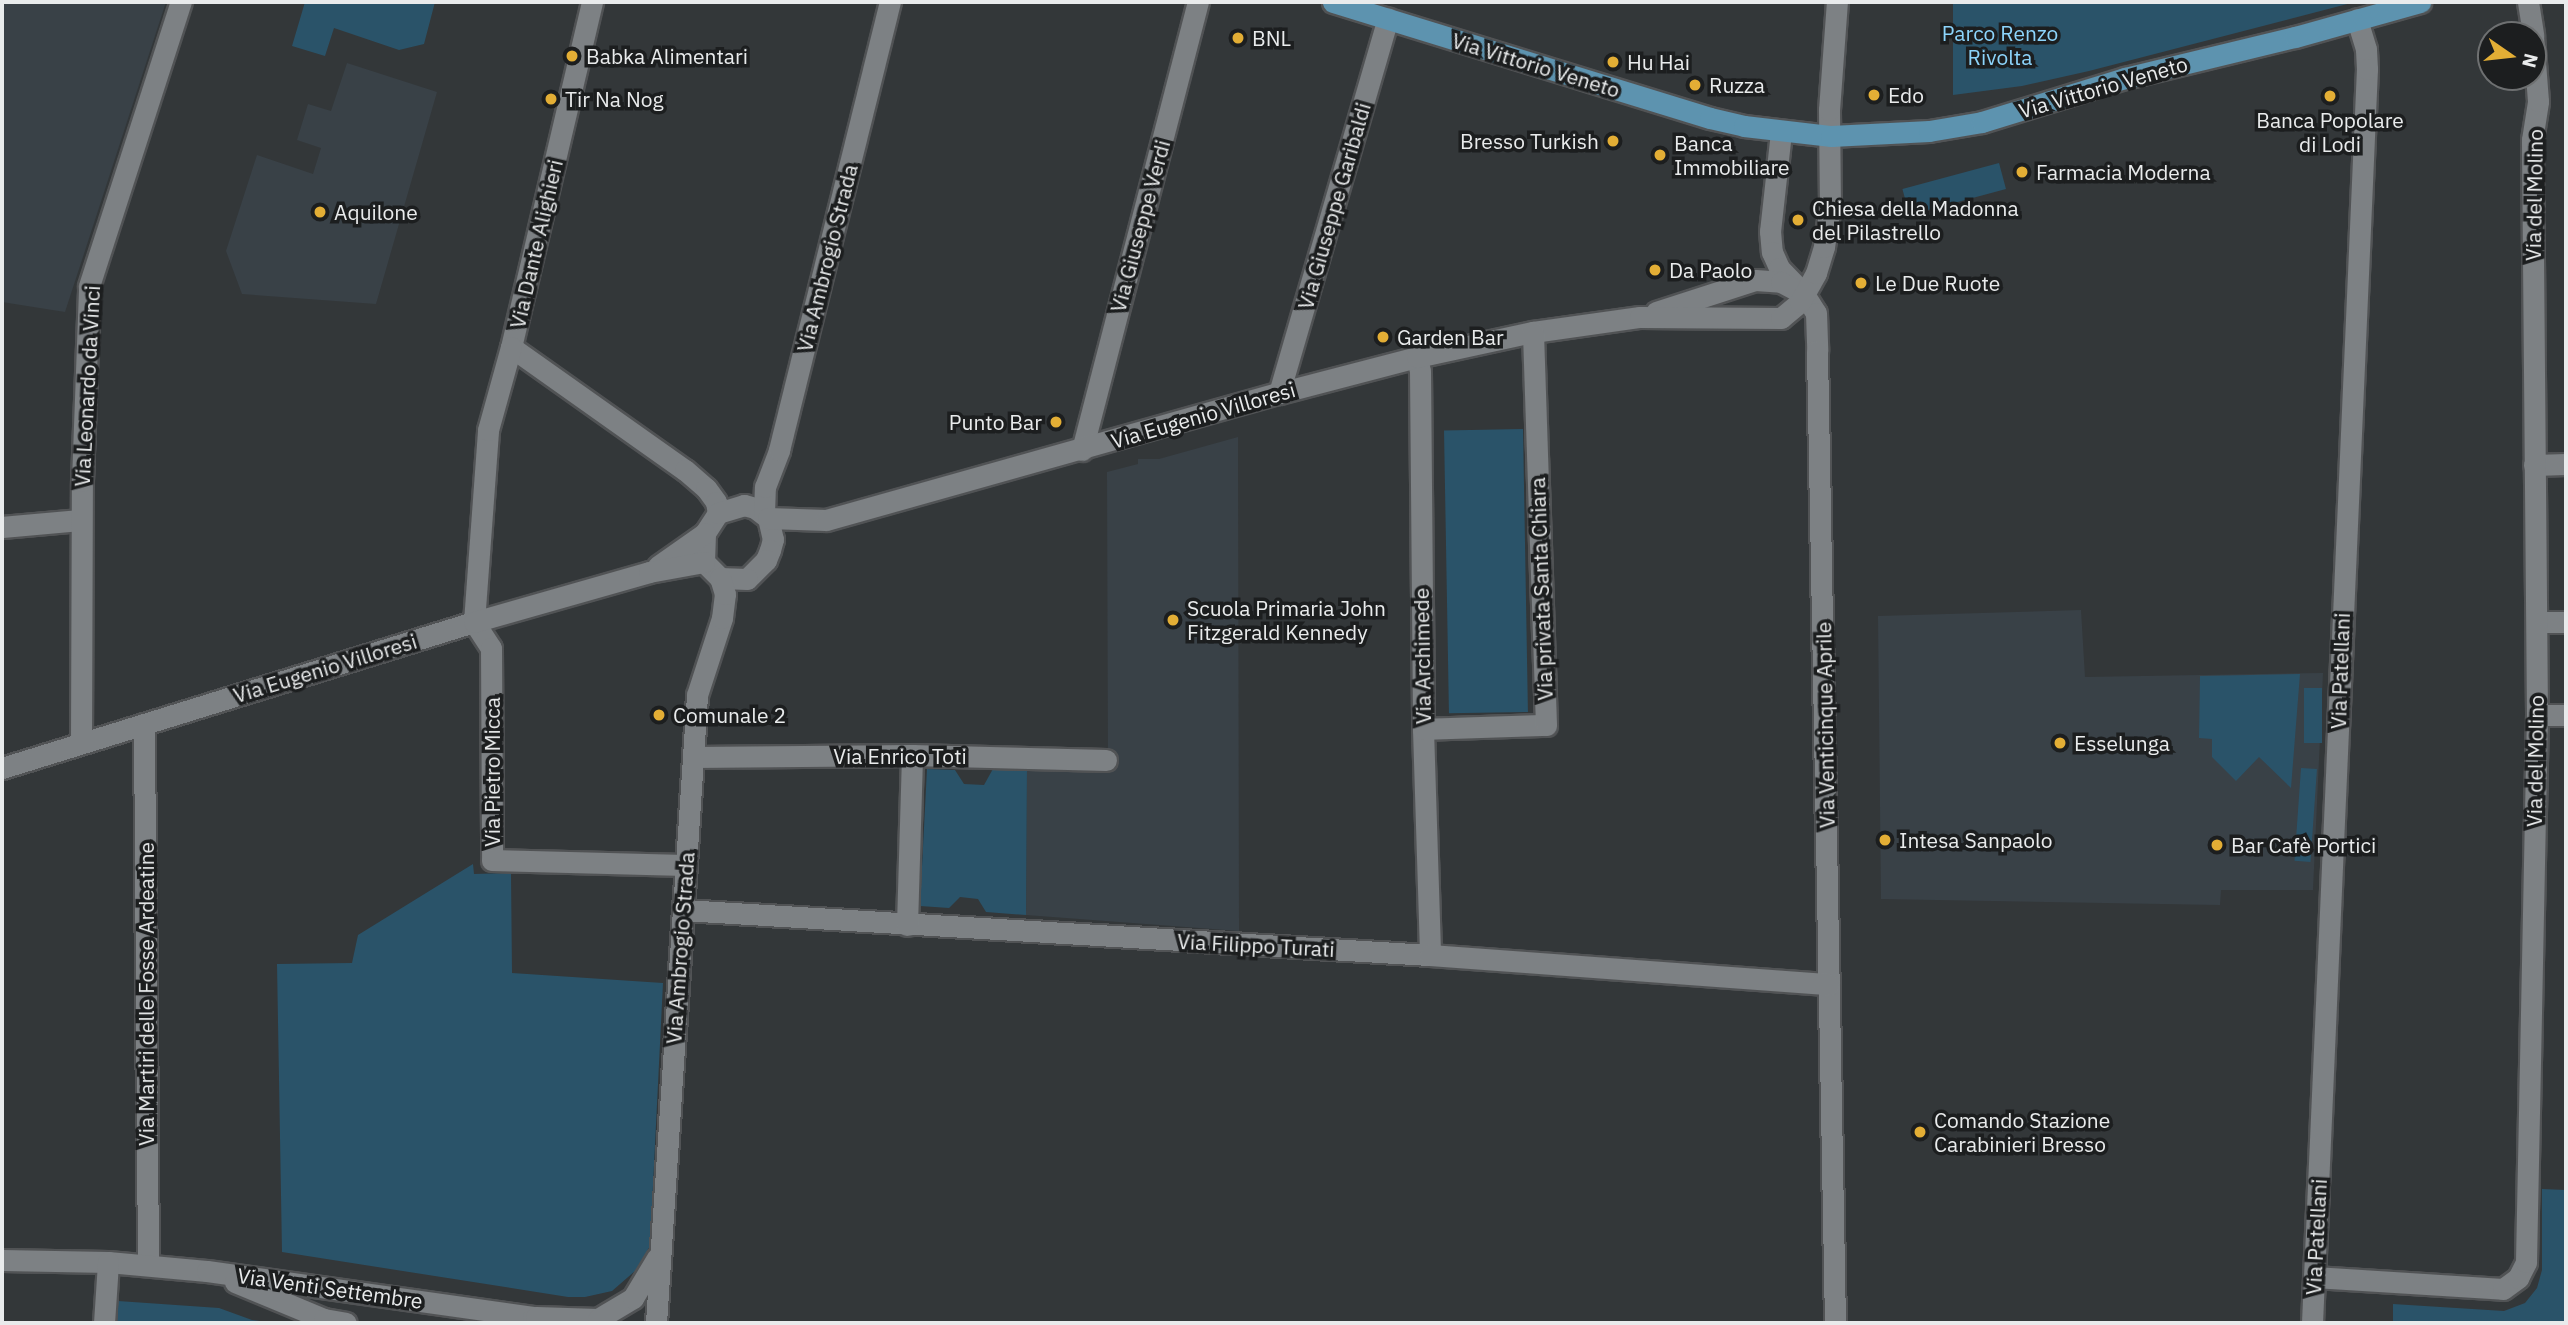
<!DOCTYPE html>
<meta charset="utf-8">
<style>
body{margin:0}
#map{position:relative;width:2568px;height:1325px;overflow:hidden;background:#333739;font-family:"IBM Plex Sans",sans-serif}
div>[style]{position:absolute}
.built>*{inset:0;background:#394147}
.green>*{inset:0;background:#2a5369;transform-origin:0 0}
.roads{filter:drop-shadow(2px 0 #515355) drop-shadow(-2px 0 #515355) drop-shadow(0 2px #515355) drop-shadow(0 -2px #515355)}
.minor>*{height:21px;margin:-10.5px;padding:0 10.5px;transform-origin:10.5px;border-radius:10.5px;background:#7d8184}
.major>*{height:21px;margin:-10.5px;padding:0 10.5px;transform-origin:10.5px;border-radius:10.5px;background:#5d93af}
.dots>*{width:19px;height:19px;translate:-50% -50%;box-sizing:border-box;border:4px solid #1c1e1f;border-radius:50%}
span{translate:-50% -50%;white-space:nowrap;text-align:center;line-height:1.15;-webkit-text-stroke:7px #1c1e1f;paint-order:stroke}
.park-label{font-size:21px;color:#8cd4fb}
.poi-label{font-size:21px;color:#e9ebec}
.left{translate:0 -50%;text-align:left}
.right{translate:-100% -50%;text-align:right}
.street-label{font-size:21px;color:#e9ebec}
.frame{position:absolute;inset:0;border:4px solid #e9ebec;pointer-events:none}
.north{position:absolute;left:2477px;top:21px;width:70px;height:70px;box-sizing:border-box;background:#1c1e1f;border:2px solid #6e7071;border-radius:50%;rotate:104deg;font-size:19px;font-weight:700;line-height:28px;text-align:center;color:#e9ebec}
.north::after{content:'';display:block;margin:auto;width:24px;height:32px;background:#e3ae35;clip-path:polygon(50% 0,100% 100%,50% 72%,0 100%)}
</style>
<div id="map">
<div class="built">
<div style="clip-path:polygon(2px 2px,166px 2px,65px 312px,2px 302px)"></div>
<div style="clip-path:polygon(347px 63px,437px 92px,376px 304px,242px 294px,226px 251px,257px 155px,313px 174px,321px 148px,297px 140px,308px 104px,331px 111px)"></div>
<div style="clip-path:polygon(1238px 437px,1239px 931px,1026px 915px,1027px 768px,1108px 768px,1107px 472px,1138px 464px,1138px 459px,1159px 459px)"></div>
<div style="clip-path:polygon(2081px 610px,2085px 677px,2323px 673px,2313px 890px,2221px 890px,2220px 905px,1881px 899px,1878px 616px)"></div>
</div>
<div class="green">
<div style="clip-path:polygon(305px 2px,435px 2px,424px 44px,399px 50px,334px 28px,325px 56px,292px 46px)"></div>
<div style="clip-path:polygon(1953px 2px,2355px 2px,2089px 71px,2022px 86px,1953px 95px)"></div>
<div style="left:1999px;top:163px;width:27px;height:100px;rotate:75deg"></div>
<div style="left:1523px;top:429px;width:283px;height:79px;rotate:89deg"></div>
<div style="clip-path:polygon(2300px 674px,2291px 788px,2259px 757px,2236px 781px,2212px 757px,2212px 739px,2199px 738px,2200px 676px)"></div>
<div style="left:2304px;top:688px;width:18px;height:55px"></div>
<div style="clip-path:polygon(994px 767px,1027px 768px,1026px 915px,986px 912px,978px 899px,960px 897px,949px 908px,920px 906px,927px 769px,955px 770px,964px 784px,984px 785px)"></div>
<div style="left:2301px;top:768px;width:16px;height:93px;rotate:4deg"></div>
<div style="clip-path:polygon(473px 864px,474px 874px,511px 873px,512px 973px,663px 983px,650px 1246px,635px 1271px,612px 1291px,585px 1297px,568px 1297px,282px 1252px,277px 964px,352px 963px,358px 935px)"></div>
<div style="clip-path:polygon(2542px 1189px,2566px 1190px,2566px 1323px,2393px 1323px,2393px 1304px,2504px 1311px,2525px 1303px,2537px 1288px,2542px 1270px)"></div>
<div style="clip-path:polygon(118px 1301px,219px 1308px,252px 1320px,275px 1323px,117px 1323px)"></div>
</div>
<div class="roads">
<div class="minor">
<div style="left:592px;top:2px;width:354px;rotate:103.2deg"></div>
<div style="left:511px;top:347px;width:213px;rotate:35.3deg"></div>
<div style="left:685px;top:470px;width:28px;rotate:41deg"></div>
<div style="left:706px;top:488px;width:17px;rotate:54deg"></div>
<div style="left:716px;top:502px;width:11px;rotate:80deg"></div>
<div style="left:2528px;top:2px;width:33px;rotate:81deg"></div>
<div style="left:1781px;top:132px;width:100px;rotate:96.3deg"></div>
<div style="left:1770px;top:231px;width:21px;rotate:85deg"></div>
<div style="left:1772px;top:252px;width:17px;rotate:66deg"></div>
<div style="left:1779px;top:268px;width:36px;rotate:46deg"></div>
<div style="left:1804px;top:294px;width:22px;rotate:58deg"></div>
<div style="left:1816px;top:313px;width:38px;rotate:88deg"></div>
<div style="left:1817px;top:351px;width:972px;rotate:88.94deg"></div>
<div style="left:1656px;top:312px;width:104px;rotate:-17.9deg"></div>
<div style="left:1755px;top:280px;width:26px;rotate:4deg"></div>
<div style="left:1781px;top:282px;width:17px;rotate:28deg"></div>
<div style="left:1417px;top:357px;width:14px;rotate:78deg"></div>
<div style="left:1420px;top:371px;width:358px;rotate:89.5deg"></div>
<div style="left:1423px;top:729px;width:226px;rotate:88.2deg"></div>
<div style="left:1279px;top:393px;width:390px;rotate:-73.8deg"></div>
<div style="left:1082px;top:450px;width:463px;rotate:-75.5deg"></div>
<div style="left:2534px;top:465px;width:32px;rotate:-2deg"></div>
<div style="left:744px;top:505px;width:11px;rotate:15deg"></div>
<div style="left:755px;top:508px;width:16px;rotate:38deg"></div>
<div style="left:768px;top:518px;width:22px;rotate:77deg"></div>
<div style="left:773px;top:539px;width:11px;rotate:105deg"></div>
<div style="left:770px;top:550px;width:11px;rotate:112deg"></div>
<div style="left:766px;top:560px;width:27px;rotate:135deg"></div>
<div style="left:747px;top:579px;width:27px;rotate:-178deg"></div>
<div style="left:720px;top:578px;width:23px;rotate:-135deg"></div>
<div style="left:704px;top:562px;width:29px;rotate:-88deg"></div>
<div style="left:705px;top:533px;width:24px;rotate:-57deg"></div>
<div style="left:718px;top:513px;width:27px;rotate:-17deg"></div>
<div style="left:764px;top:513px;width:26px;rotate:-88deg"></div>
<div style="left:765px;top:487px;width:40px;rotate:-69deg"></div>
<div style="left:779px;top:450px;width:462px;rotate:-76.1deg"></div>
<div style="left:768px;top:518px;width:58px;rotate:2deg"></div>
<div style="left:826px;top:520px;width:470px;rotate:-15.7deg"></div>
<div style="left:1279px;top:393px;width:143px;rotate:-14.6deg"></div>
<div style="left:1417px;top:357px;width:119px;rotate:-12.2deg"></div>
<div style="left:1533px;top:332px;width:108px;rotate:-8deg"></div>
<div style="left:1640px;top:317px;width:141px;rotate:0.4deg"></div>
<div style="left:1781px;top:318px;width:25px;rotate:-40deg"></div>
<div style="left:1800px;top:302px;width:33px;rotate:-61deg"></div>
<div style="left:1816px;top:273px;width:27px;rotate:-73deg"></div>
<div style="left:1824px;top:247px;width:41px;rotate:-81.7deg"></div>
<div style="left:1830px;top:206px;width:96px;rotate:-90.6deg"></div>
<div style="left:1829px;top:110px;width:108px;rotate:-85.8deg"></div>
<div style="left:2px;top:527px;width:79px;rotate:-5.1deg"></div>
<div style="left:658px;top:566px;width:57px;rotate:-35.1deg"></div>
<div style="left:474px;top:622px;width:31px;rotate:57deg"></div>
<div style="left:491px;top:648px;width:212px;rotate:89.7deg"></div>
<div style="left:492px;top:860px;width:192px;rotate:1.5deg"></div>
<div style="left:474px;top:622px;width:193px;rotate:-85.8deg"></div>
<div style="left:488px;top:430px;width:86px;rotate:-74.5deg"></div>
<div style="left:2537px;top:622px;width:29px"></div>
<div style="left:2537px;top:715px;width:29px"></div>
<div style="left:144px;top:724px;width:541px;rotate:89.58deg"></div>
<div style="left:1423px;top:729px;width:123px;rotate:-1.9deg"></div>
<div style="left:1546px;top:725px;width:393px;rotate:-91.9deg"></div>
<div style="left:81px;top:743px;width:262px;rotate:-89.8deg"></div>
<div style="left:82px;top:481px;width:195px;rotate:-87.9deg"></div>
<div style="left:89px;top:286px;width:299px;rotate:-72.1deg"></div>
<div style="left:694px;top:757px;width:218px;rotate:-0.5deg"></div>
<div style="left:912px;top:755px;width:194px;rotate:1.5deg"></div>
<div style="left:2px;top:768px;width:494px;rotate:-17.2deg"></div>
<div style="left:474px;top:622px;width:182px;rotate:-15.9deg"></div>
<div style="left:649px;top:572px;width:56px;rotate:-10.3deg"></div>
<div style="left:683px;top:910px;width:748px;rotate:3.45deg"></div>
<div style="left:1430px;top:955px;width:400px;rotate:4.2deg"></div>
<div style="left:907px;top:925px;width:170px;rotate:-88.3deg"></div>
<div style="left:2px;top:1260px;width:106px;rotate:1.1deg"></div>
<div style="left:108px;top:1262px;width:99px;rotate:5.2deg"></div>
<div style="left:207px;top:1271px;width:329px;rotate:8deg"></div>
<div style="left:533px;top:1317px;width:18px;rotate:19deg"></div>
<div style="left:2314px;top:1277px;width:189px;rotate:3.6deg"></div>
<div style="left:2503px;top:1289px;width:19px;rotate:-36deg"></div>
<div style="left:2518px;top:1278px;width:18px;rotate:-63deg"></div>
<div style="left:2526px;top:1262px;width:547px;rotate:-88.85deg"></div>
<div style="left:2537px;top:715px;width:575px;rotate:-90.5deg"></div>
<div style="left:2532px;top:140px;width:39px;rotate:-81deg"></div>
<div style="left:2538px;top:101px;width:65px;rotate:-94.4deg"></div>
<div style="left:235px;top:1282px;width:96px;rotate:22.6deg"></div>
<div style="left:324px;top:1319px;width:22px;rotate:10deg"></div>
<div style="left:536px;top:1317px;width:62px;rotate:1.8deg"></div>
<div style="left:598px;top:1319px;width:41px;rotate:-31deg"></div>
<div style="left:633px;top:1298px;width:47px;rotate:-59deg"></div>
<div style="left:104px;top:1323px;width:61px;rotate:-86.2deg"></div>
<div style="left:656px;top:1323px;width:629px;rotate:-86.26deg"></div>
<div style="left:697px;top:695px;width:81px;rotate:-72deg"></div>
<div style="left:722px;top:618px;width:24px;rotate:-83deg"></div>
<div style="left:725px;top:594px;width:17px;rotate:-107deg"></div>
<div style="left:2312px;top:1323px;width:1255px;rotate:-87.49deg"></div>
<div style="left:2367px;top:69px;width:20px;rotate:-93deg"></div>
<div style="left:2366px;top:49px;width:31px;rotate:-107deg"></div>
</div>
<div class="major">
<div style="left:1333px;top:2px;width:394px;rotate:17.1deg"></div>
<div style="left:1710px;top:118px;width:35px;rotate:13deg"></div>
<div style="left:1744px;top:126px;width:88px;rotate:6.6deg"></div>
<div style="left:1831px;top:136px;width:98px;rotate:-2.9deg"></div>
<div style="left:1929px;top:131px;width:54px;rotate:-9.6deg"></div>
<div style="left:1982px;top:122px;width:150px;rotate:-17.1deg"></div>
<div style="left:2125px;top:78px;width:175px;rotate:-13.6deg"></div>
<div style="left:2295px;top:37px;width:130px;rotate:-15.6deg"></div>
</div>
</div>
<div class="dots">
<div style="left:1238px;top:38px;background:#e3ae35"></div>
<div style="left:572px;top:56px;background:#e3ae35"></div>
<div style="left:1613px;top:62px;background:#e3ae35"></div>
<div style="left:1695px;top:85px;background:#e3ae35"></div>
<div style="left:1874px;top:95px;background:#e3ae35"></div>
<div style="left:2330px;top:96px;background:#e3ae35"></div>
<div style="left:551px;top:99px;background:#e3ae35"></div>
<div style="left:1613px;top:141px;background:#e3ae35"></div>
<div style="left:1660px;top:155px;background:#e3ae35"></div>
<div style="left:2022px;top:172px;background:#e3ae35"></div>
<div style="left:320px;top:212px;background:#e3ae35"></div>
<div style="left:1798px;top:220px;background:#e3ae35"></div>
<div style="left:1655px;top:270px;background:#e3ae35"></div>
<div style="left:1861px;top:283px;background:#e3ae35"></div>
<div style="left:1383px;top:337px;background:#e3ae35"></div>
<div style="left:1056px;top:422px;background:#e3ae35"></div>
<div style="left:1173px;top:620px;background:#e3ae35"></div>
<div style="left:659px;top:715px;background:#e3ae35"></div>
<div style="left:2060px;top:743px;background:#e3ae35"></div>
<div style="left:1885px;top:840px;background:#e3ae35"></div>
<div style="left:2217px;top:845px;background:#e3ae35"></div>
<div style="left:1920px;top:1132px;background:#e3ae35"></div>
</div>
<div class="park-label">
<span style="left:2000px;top:45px">Parco Renzo<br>Rivolta</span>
</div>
<div class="poi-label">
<span class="left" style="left:1252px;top:38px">BNL</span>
<span class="left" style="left:586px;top:56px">Babka Alimentari</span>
<span class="left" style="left:1627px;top:62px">Hu Hai</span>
<span class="left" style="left:1709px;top:85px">Ruzza</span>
<span class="left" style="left:1888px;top:95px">Edo</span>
<span class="left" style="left:565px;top:99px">Tir Na Nog</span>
<span style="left:2330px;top:132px">Banca Popolare<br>di Lodi</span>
<span class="right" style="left:1599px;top:141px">Bresso Turkish</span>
<span class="left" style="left:1674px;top:155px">Banca<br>Immobiliare</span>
<span class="left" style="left:2036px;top:172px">Farmacia Moderna</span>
<span class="left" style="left:1812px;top:220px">Chiesa della Madonna<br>del Pilastrello</span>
<span class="left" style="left:334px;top:212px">Aquilone</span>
<span class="left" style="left:1669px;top:270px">Da Paolo</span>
<span class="left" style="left:1875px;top:283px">Le Due Ruote</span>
<span class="left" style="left:1397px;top:337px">Garden Bar</span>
<span class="right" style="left:1042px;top:422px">Punto Bar</span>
<span class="left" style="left:1187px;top:620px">Scuola Primaria John<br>Fitzgerald Kennedy</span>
<span class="left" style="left:673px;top:715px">Comunale 2</span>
<span class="left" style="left:2074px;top:743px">Esselunga</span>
<span class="left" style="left:1899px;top:840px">Intesa Sanpaolo</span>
<span class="left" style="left:2231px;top:845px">Bar Cafè Portici</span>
<span class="left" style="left:1934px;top:1132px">Comando Stazione<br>Carabinieri Bresso</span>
</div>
<div class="street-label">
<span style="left:1536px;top:65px;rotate:17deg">Via Vittorio Veneto</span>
<span style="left:2103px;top:87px;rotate:-16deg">Via Vittorio Veneto</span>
<span style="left:2534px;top:195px;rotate:-89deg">Via del Molino</span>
<span style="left:1334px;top:206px;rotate:-74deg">Via Giuseppe Garibaldi</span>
<span style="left:1140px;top:226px;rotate:-75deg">Via Giuseppe Verdi</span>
<span style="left:536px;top:244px;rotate:-77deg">Via Dante Alighieri</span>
<span style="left:827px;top:258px;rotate:-76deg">Via Ambrogio Strada</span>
<span style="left:87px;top:386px;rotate:-87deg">Via Leonardo da Vinci</span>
<span style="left:1203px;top:415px;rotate:-16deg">Via Eugenio Villoresi</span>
<span style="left:1541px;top:589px;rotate:-92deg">Via privata Santa Chiara</span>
<span style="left:1422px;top:656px;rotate:-91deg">Via Archimede</span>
<span style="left:325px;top:668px;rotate:-17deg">Via Eugenio Villoresi</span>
<span style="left:2340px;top:671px;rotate:-88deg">Via Patellani</span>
<span style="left:1825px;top:725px;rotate:-91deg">Via Venticinque Aprile</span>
<span style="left:900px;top:756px">Via Enrico Toti</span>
<span style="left:2535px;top:761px;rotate:-89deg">Via del Molino</span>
<span style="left:492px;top:772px;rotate:-90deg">Via Pietro Micca</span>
<span style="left:1256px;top:945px;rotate:3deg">Via Filippo Turati</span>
<span style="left:680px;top:948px;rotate:-86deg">Via Ambrogio Strada</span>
<span style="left:146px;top:994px;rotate:-90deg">Via Martiri delle Fosse Ardeatine</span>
<span style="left:2316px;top:1237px;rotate:-87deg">Via Patellani</span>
<span style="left:330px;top:1288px;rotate:8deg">Via Venti Settembre</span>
</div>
<div class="frame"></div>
<div class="north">N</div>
</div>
